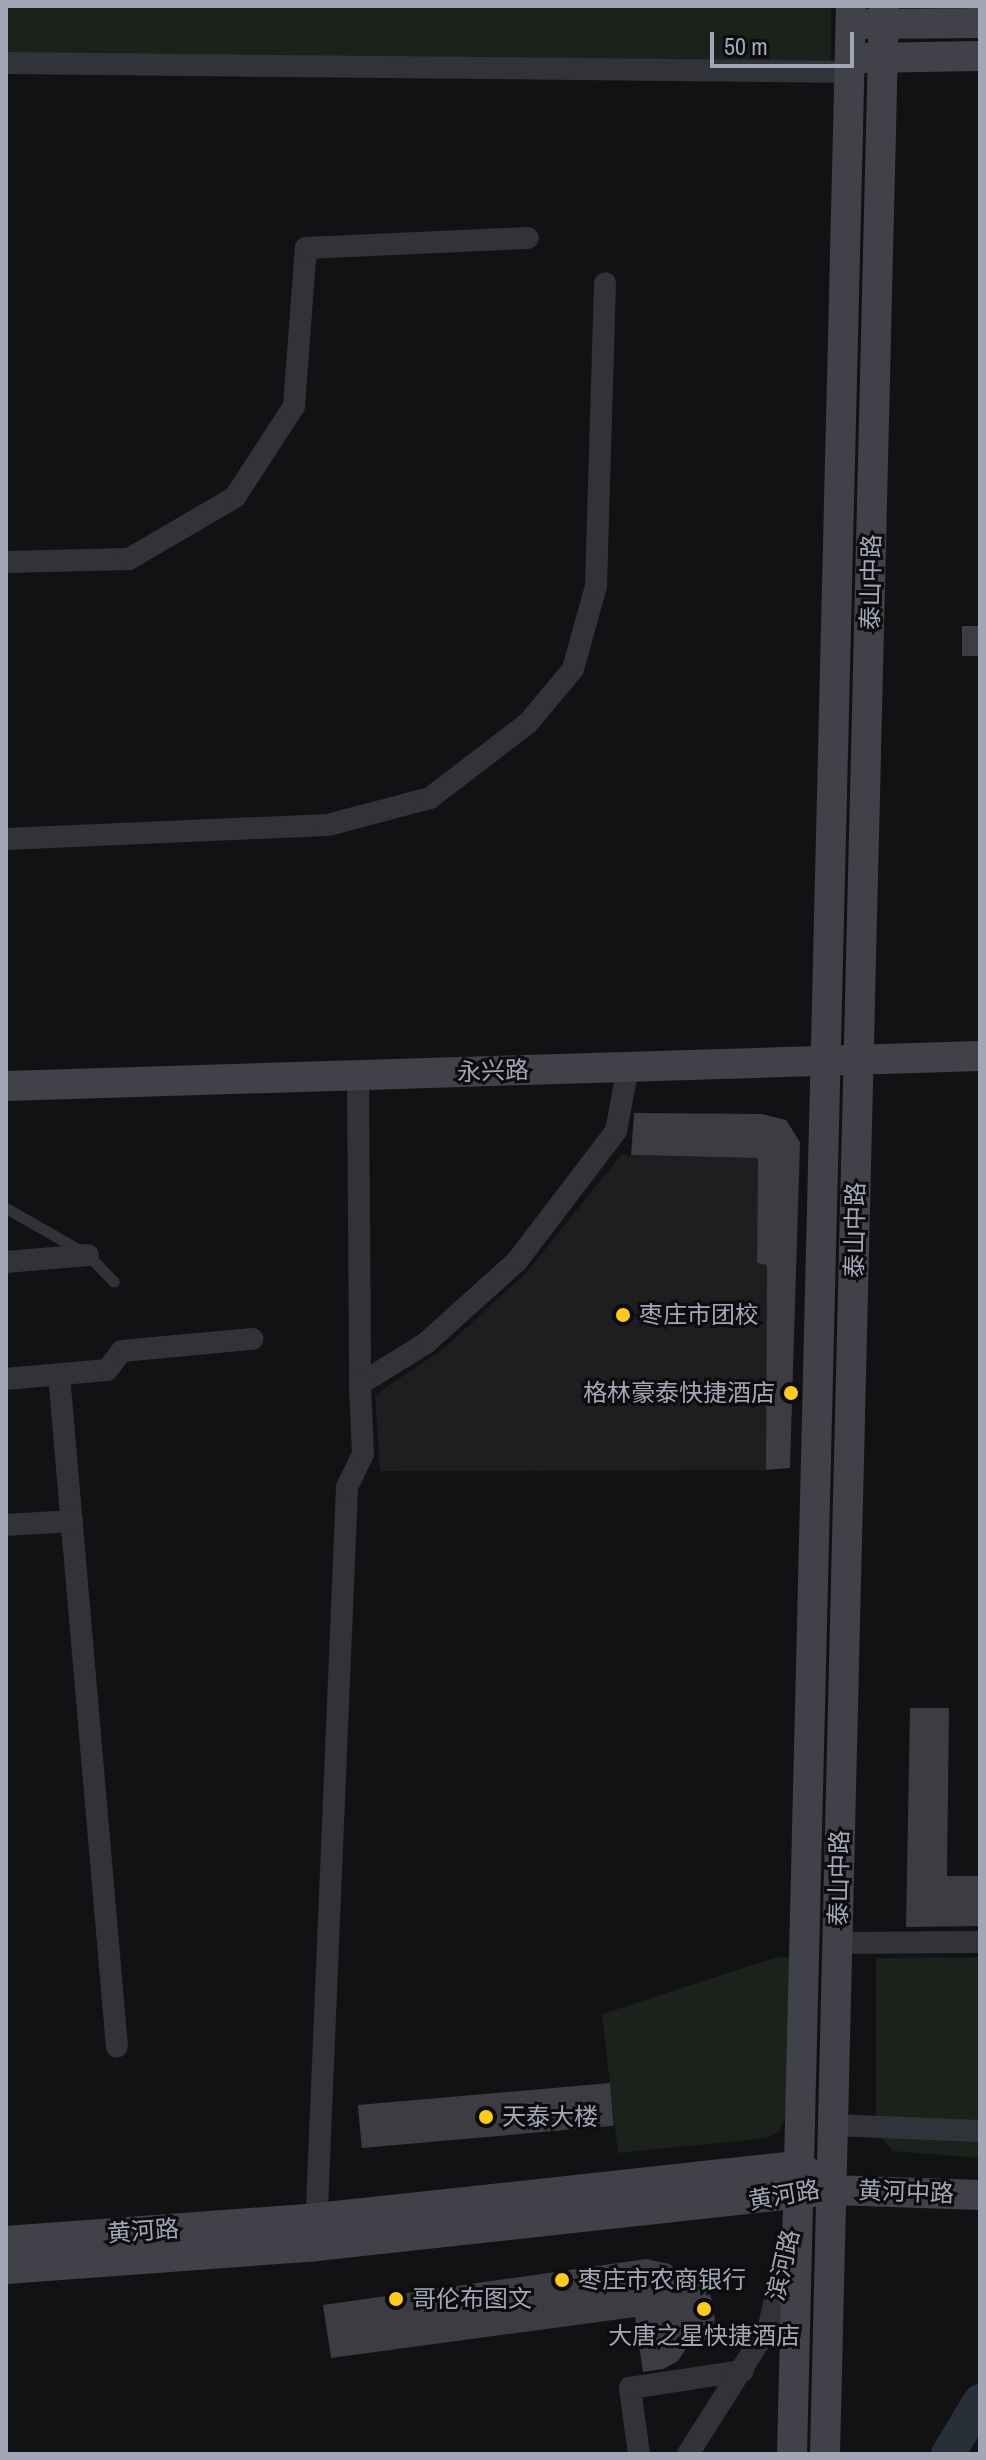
<!DOCTYPE html>
<meta charset="utf-8">
<style>
body{margin:0}
#map{position:relative;width:986px;height:2460px;overflow:hidden;background:#121214;font-family:"Archivo Narrow","Noto Sans SC",sans-serif}
div>[style]{position:absolute}
.built>*{inset:0;background:#1e1e21}
.green>*{inset:0;background:#1a221b;transform-origin:0 0}
.river>*{height:34px;margin:-17px;padding:0 17px;transform-origin:17px;border-radius:17px;background:#272f38}
.building>*{inset:0;background:#3c3c42;transform-origin:0 0}
.lane>*{height:11px;margin:-5.5px;padding:0 5.5px;transform-origin:5.5px;border-radius:5.5px;background:#323339}
.street>*{height:22px;margin:-11px;padding:0 11px;transform-origin:11px;border-radius:11px;background:#323339}
.secondary>*{height:30px;margin:-15px;padding:0 15px;transform-origin:15px;border-radius:15px;background:#404149}
.dots>*{width:22px;height:22px;translate:-50% -50%;box-sizing:border-box;border:4px solid #0d0d0f;border-radius:50%}
span{translate:-50% -50%;white-space:nowrap;text-align:center;line-height:1.15;-webkit-text-stroke:6px #0d0d0f;paint-order:stroke}
.street-label{font-size:24px;color:#a2a6b6}
.poi-label{font-size:24px;color:#a2a6b6}
.left{translate:0 -50%;text-align:left}
.right{translate:-100% -50%;text-align:right}
.frame{position:absolute;inset:0;border:8px solid #a2a6b6;pointer-events:none}
.scale{position:absolute;left:710px;top:32px;width:144px;height:36px;box-sizing:border-box;border:4px solid #a2a6b6;border-top:0;padding-left:10px;font-size:24px;line-height:28px;white-space:nowrap;color:#a2a6b6;-webkit-text-stroke:6px #0d0d0f;paint-order:stroke}
</style>
<div id="map">
<div class="built">
<div style="clip-path:polygon(621px 1155px,758px 1158px,757px 1263px,768px 1265px,766px 1470px,380px 1471px,375px 1395px,443px 1349px,527px 1272px)"></div>
</div>
<div class="green">
<div style="left:6px;top:6px;width:825px;height:65px"></div>
<div style="clip-path:polygon(777px 1957px,793px 1958px,788px 2110px,780px 2130px,768px 2138px,618px 2153px,602px 2014px)"></div>
<div style="clip-path:polygon(980px 1957px,980px 2158px,893px 2151px,876px 2132px,876px 1958px)"></div>
</div>
<div class="river">
<div style="left:948px;top:2454px;width:62px;rotate:-58.9deg"></div>
</div>
<div class="building">
<div style="left:962px;top:626px;width:18px;height:30px"></div>
<div style="clip-path:polygon(634px 1113px,762px 1114px,786px 1120px,800px 1142px,790px 1468px,766px 1470px,767px 1265px,757px 1263px,758px 1158px,631px 1155px)"></div>
<div style="clip-path:polygon(910px 1708px,949px 1708px,947px 1876px,980px 1876px,980px 1926px,906px 1927px)"></div>
<div style="left:610px;top:2083px;width:43px;height:253px;rotate:85deg"></div>
<div style="clip-path:polygon(646px 2259px,670px 2264px,683px 2278px,694px 2269px,711px 2297px,715px 2320px,708px 2340px,693px 2338px,678px 2361px,663px 2369px,643px 2372px,635px 2317px,331px 2358px,323px 2305px)"></div>
</div>
<div class="lane">
<div style="left:6px;top:1208px;width:95px;rotate:29.8deg"></div>
<div style="left:88px;top:1255px;width:37px;rotate:46deg"></div>
</div>
<div class="street">
<div style="left:6px;top:63px;width:845px;rotate:0.61deg"></div>
<div style="left:6px;top:562px;width:123px;rotate:-1.4deg"></div>
<div style="left:129px;top:559px;width:123px;rotate:-30.3deg"></div>
<div style="left:235px;top:497px;width:108px;rotate:-57deg"></div>
<div style="left:294px;top:406px;width:158px;rotate:-85.7deg"></div>
<div style="left:306px;top:248px;width:222px;rotate:-2.6deg"></div>
<div style="left:6px;top:839px;width:322px;rotate:-2.5deg"></div>
<div style="left:328px;top:825px;width:106px;rotate:-14.8deg"></div>
<div style="left:430px;top:798px;width:123px;rotate:-37.4deg"></div>
<div style="left:528px;top:723px;width:70px;rotate:-50.2deg"></div>
<div style="left:573px;top:669px;width:86px;rotate:-74.5deg"></div>
<div style="left:596px;top:586px;width:303px;rotate:-88.3deg"></div>
<div style="left:358px;top:1075px;width:309px;rotate:89.6deg"></div>
<div style="left:360px;top:1384px;width:78px;rotate:-31.8deg"></div>
<div style="left:426px;top:1343px;width:122px;rotate:-42deg"></div>
<div style="left:517px;top:1261px;width:163px;rotate:-52.7deg"></div>
<div style="left:616px;top:1131px;width:65px;rotate:-79.4deg"></div>
<div style="left:6px;top:1262px;width:82px;rotate:-4.9deg"></div>
<div style="left:59px;top:1375px;width:674px;rotate:85.07deg"></div>
<div style="left:6px;top:1379px;width:101px;rotate:-5.1deg"></div>
<div style="left:107px;top:1370px;width:24px;rotate:-52deg"></div>
<div style="left:122px;top:1351px;width:131px;rotate:-5.3deg"></div>
<div style="left:6px;top:1525px;width:66px;rotate:-3.5deg"></div>
<div style="left:837px;top:1943px;width:143px;rotate:-0.4deg"></div>
<div style="left:833px;top:2125px;width:147px;rotate:2.3deg"></div>
<div style="left:316px;top:2231px;width:745px;rotate:-87.61deg"></div>
<div style="left:347px;top:1487px;width:37px;rotate:-64deg"></div>
<div style="left:363px;top:1454px;width:70px;rotate:-92.5deg"></div>
<div style="left:639px;top:2454px;width:67px;rotate:-97.8deg"></div>
<div style="left:630px;top:2388px;width:114px;rotate:-8.6deg"></div>
<div style="left:688px;top:2454px;width:151px;rotate:-57.7deg"></div>
<div style="left:769px;top:2326px;width:83px;rotate:-77.5deg"></div>
</div>
<div class="secondary">
<div style="left:866px;top:24px;width:114px;rotate:-0.5deg"></div>
<div style="left:865px;top:58px;width:115px;rotate:-1deg"></div>
<div style="left:6px;top:1086px;width:974px;rotate:-1.76deg"></div>
<div style="left:6px;top:2241px;width:312px;rotate:-4.2deg"></div>
<div style="left:317px;top:2218px;width:485px;rotate:-6.2deg"></div>
<div style="left:799px;top:2166px;width:17px;rotate:36deg"></div>
<div style="left:6px;top:2269px;width:311px;rotate:-4.2deg"></div>
<div style="left:316px;top:2246px;width:518px;rotate:-6.21deg"></div>
<div style="left:831px;top:2190px;width:149px;rotate:1.9deg"></div>
<div style="left:792px;top:2454px;width:2449px;rotate:-88.62deg"></div>
<div style="left:825px;top:2454px;width:2449px;rotate:-88.62deg"></div>
</div>
<div class="dots">
<div style="left:623px;top:1315px;background:#ffc91e"></div>
<div style="left:791px;top:1393px;background:#ffc91e"></div>
<div style="left:486px;top:2117px;background:#ffc91e"></div>
<div style="left:562px;top:2280px;background:#ffc91e"></div>
<div style="left:396px;top:2299px;background:#ffc91e"></div>
<div style="left:704px;top:2309px;background:#ffc91e"></div>
</div>
<div class="street-label">
<span style="left:871px;top:582px;rotate:-89deg">泰山中路</span>
<span style="left:493px;top:1071px;rotate:-2deg">永兴路</span>
<span style="left:855px;top:1230px;rotate:-89deg">泰山中路</span>
<span style="left:839px;top:1878px;rotate:-89deg">泰山中路</span>
<span style="left:906px;top:2192px;rotate:2deg">黄河中路</span>
<span style="left:784px;top:2195px;rotate:-10deg">黄河路</span>
<span style="left:143px;top:2231px;rotate:-4deg">黄河路</span>
<span style="left:783px;top:2265px;rotate:-77deg">滨河路</span>
</div>
<div class="poi-label">
<span class="left" style="left:639px;top:1315px">枣庄市团校</span>
<span class="right" style="left:775px;top:1393px">格林豪泰快捷酒店</span>
<span class="left" style="left:502px;top:2117px">天泰大楼</span>
<span class="left" style="left:578px;top:2280px">枣庄市农商银行</span>
<span class="left" style="left:412px;top:2299px">哥伦布图文</span>
<span style="left:704px;top:2336px">大唐之星快捷酒店</span>
</div>
<div class="frame"></div>
<div class="scale">50 m</div>
</div>
